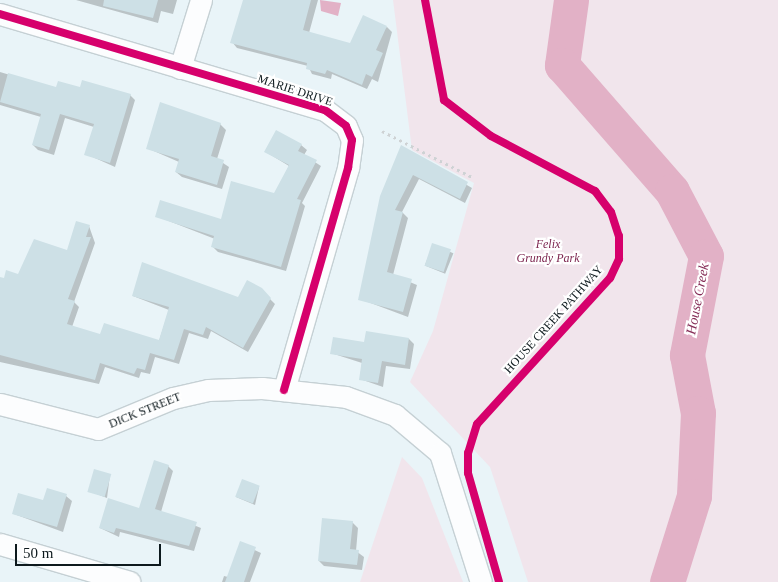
<!DOCTYPE html>
<style>
body{margin:0}
#map{position:relative;width:778px;height:582px;overflow:hidden;background:#e9f4f8;font-family:"Times New Roman",serif}
div>[style]{position:absolute}
.green>*{inset:0;background:#f1e5ec}
.water>*{inset:0;background:#e2b1c6}
.shadow>*{inset:0;background:#0003;transform-origin:0 0}
.river>*{height:35px;margin:-17.5px;padding:0 17.5px;transform-origin:17.5px;border-radius:17.5px;background:#e2b1c6}
.building>*{inset:0;background:#cde0e6;transform-origin:0 0}
.path>*{height:3px;margin-top:-1.5px;transform-origin:0;background:repeating-linear-gradient(90deg,#ced2d4 0 2.5px,transparent 0 6.5px)}
.roads{filter:drop-shadow(1px 0 #c5d0d4) drop-shadow(-1px 0 #c5d0d4) drop-shadow(0 1px #c5d0d4) drop-shadow(0 -1px #c5d0d4)}
.street>*{height:21px;margin:-10.5px;padding:0 10.5px;transform-origin:10.5px;border-radius:10.5px;background:#fcfdfe}
.cycleway>*{height:8px;margin:-4px;padding:0 4px;transform-origin:4px;border-radius:4px;background:#d6006c}
span{translate:-50% -50%;white-space:nowrap;text-align:center;line-height:1.15;-webkit-text-stroke:4.5px #fff;paint-order:stroke}
.street-label{font-size:12px;color:#0d191d}
.park-label{font-size:12px;color:#7d2650;font-style:italic}
.water-label{font-size:14px;color:#852d57;font-style:italic}
.scale{position:absolute;left:15px;top:544px;width:146px;height:22px;box-sizing:border-box;border:2px solid #0d191d;border-top:0;padding-left:6px;font-size:15px;line-height:18px;white-space:nowrap;color:#0d191d;-webkit-text-stroke:4px #fff;paint-order:stroke}
</style>
<div id="map">
<div class="green">
<div style="clip-path:polygon(393px 0,778px 0,778px 582px,528px 582px,490px 467px,410px 382px,433px 331px,474px 183px,412px 150px)"></div>
<div style="clip-path:polygon(402px 457px,422px 478px,463px 582px,360px 582px)"></div>
</div>
<div class="water">
<div style="clip-path:polygon(320px 0,341px 3px,338px 16px,321px 11px)"></div>
</div>
<div class="shadow">
<div style="clip-path:polygon(76px 0,177px 0,173px 14px,161px 11px,158px 23px)"></div>
<div style="clip-path:polygon(244px 0,318px 0,309px 33px,351px 45px,387px 27px,392px 32px,378px 82px,372px 79px,367px 89px,332px 74px,331px 79px,312px 74px,308px 66px,237px 48px,232px 42px)"></div>
<div style="clip-path:polygon(0 72px,57px 89px,130px 95px,135px 100px,115px 167px,86px 154px,94px 127px,65px 118px,54px 155px,38px 150px,33px 145px,41px 117px,0 105px)"></div>
<div style="clip-path:polygon(220px 124px,226px 130px,217px 159px,229px 167px,222px 189px,182px 177px,176px 172px,179px 162px,147px 148px)"></div>
<div style="clip-path:polygon(276px 132px,301px 145px,307px 150px,304px 155px,321px 166px,302px 203px,305px 206px,286px 271px,218px 252px,213px 247px,215px 239px,156px 216px,222px 220px,275px 194px,289px 166px,266px 152px)"></div>
<div style="clip-path:polygon(402px 147px,472px 188px,465px 203px,419px 179px,402px 212px,408px 218px,393px 275px,417px 285px,408px 317px,360px 299px)"></div>
<div style="clip-path:polygon(89px 226px,95px 243px,74px 302px,79px 307px,72px 327px,101px 336px,159px 341px,169px 310px,133px 296px,270px 299px,275px 304px,248px 352px,211px 331px,208px 339px,189px 333px,179px 364px,155px 357px,150px 374px,141px 372px,139px 378px,105px 367px,99px 384px,0 362px,0 292px,19px 275px,68px 251px)"></div>
<div style="left:433px;top:245px;width:22px;height:22px;rotate:22deg"></div>
<div style="clip-path:polygon(409px 339px,414px 344px,410px 369px,386px 366px,383px 387px,360px 379px,362px 363px,331px 353px)"></div>
<div style="clip-path:polygon(168px 466px,173px 471px,161px 512px,201px 528px,194px 551px,120px 532px,119px 537px,100px 528px,140px 509px)"></div>
<div style="clip-path:polygon(110px 475px,107px 498px,89px 491px)"></div>
<div style="clip-path:polygon(259px 487px,255px 505px,236px 497px)"></div>
<div style="clip-path:polygon(66px 496px,72px 501px,63px 532px,14px 514px)"></div>
<div style="clip-path:polygon(352px 522px,358px 528px,356px 551px,364px 557px,362px 570px,324px 566px,319px 561px)"></div>
<div style="clip-path:polygon(240px 543px,261px 553px,250px 582px,222px 582px,224px 576px,228px 577px)"></div>
</div>
<div class="river">
<div style="left:571px;top:0;width:66px;rotate:97.9deg"></div>
<div style="left:562px;top:65px;width:167px;rotate:48.9deg"></div>
<div style="left:672px;top:191px;width:73px;rotate:62.4deg"></div>
<div style="left:706px;top:256px;width:101px;rotate:100.9deg"></div>
<div style="left:687px;top:355px;width:59px;rotate:79.3deg"></div>
<div style="left:698px;top:413px;width:83px;rotate:92.8deg"></div>
<div style="left:694px;top:496px;width:90px;rotate:107.4deg"></div>
</div>
<div class="building">
<div style="clip-path:polygon(104px 0,158px 0,153px 18px,103px 6px)"></div>
<div style="clip-path:polygon(243px 0,311px 0,303px 30px,350px 43px,363px 15px,387px 26px,376px 50px,383px 53px,372px 77px,366px 74px,362px 85px,327px 70px,325px 74px,306px 69px,307px 63px,230px 43px)"></div>
<div style="clip-path:polygon(8px 73px,56px 87px,58px 81px,80px 87px,82px 80px,131px 94px,110px 163px,84px 155px,94px 124px,60px 114px,49px 150px,32px 145px,41px 114px,0 102px)"></div>
<div style="clip-path:polygon(160px 102px,221px 123px,211px 156px,224px 160px,217px 185px,175px 172px,179px 159px,146px 149px)"></div>
<div style="clip-path:polygon(276px 130px,302px 144px,298px 151px,317px 160px,297px 199px,301px 200px,281px 267px,211px 247px,214px 236px,155px 217px,160px 200px,221px 219px,231px 181px,274px 193px,289px 165px,264px 152px)"></div>
<div style="clip-path:polygon(401px 145px,468px 182px,460px 199px,413px 175px,395px 210px,403px 212px,387px 272px,412px 279px,403px 312px,358px 300px,380px 196px)"></div>
<div style="clip-path:polygon(76px 221px,90px 225px,86px 237px,91px 237px,68px 299px,75px 301px,67px 324px,100px 334px,104px 323px,159px 340px,169px 307px,132px 296px,142px 262px,238px 297px,247px 280px,262px 288px,271px 298px,243px 348px,206px 327px,203px 335px,184px 329px,174px 360px,150px 353px,145px 370px,137px 368px,134px 374px,100px 363px,95px 380px,0 355px,0 277px,4px 278px,6px 270px,18px 274px,34px 239px,67px 250px)"></div>
<div style="left:432px;top:243px;width:20px;height:24px;rotate:18deg"></div>
<div style="clip-path:polygon(366px 331px,409px 338px,405px 365px,382px 361px,378px 383px,359px 380px,362px 359px,330px 354px,333px 337px,364px 342px)"></div>
<div style="clip-path:polygon(154px 460px,169px 465px,155px 509px,197px 522px,189px 546px,116px 528px,114px 533px,99px 528px,108px 498px,139px 508px)"></div>
<div style="left:94px;top:469px;width:18px;height:24px;rotate:16deg"></div>
<div style="left:242px;top:479px;width:19px;height:19px;rotate:21deg"></div>
<div style="clip-path:polygon(47px 488px,67px 494px,57px 527px,12px 514px,18px 493px,43px 500px)"></div>
<div style="clip-path:polygon(322px 518px,353px 521px,350px 549px,359px 550px,357px 565px,318px 561px)"></div>
<div style="clip-path:polygon(240px 541px,256px 547px,244px 582px,225px 582px)"></div>
</div>
<div class="path">
<div style="left:382px;top:131px;width:103px;rotate:27.1deg"></div>
</div>
<div class="roads">
<div class="street">
<div style="left:0;top:14px;width:339px;rotate:16.5deg"></div>
<div style="left:325px;top:110px;width:26px;rotate:37deg"></div>
<div style="left:346px;top:126px;width:15px;rotate:67deg"></div>
<div style="left:352px;top:140px;width:28px;rotate:98deg"></div>
<div style="left:348px;top:168px;width:231px;rotate:106.1deg"></div>
<div style="left:180px;top:68px;width:71px;rotate:-72.8deg"></div>
<div style="left:0;top:404px;width:101px;rotate:14.3deg"></div>
<div style="left:98px;top:429px;width:81px;rotate:-22.5deg"></div>
<div style="left:173px;top:398px;width:36px;rotate:-13deg"></div>
<div style="left:208px;top:390px;width:54px;rotate:-2.1deg"></div>
<div style="left:262px;top:388px;width:84px;rotate:6.1deg"></div>
<div style="left:346px;top:397px;width:52px;rotate:20.2deg"></div>
<div style="left:395px;top:415px;width:59px;rotate:40.2deg"></div>
<div style="left:440px;top:453px;width:135px;rotate:72.4deg"></div>
<div style="left:0;top:544px;width:135px;rotate:16.3deg"></div>
</div>
</div>
<div class="cycleway">
<div style="left:425px;top:0;width:102px;rotate:79.2deg"></div>
<div style="left:444px;top:100px;width:59px;rotate:37.5deg"></div>
<div style="left:491px;top:136px;width:118px;rotate:27.9deg"></div>
<div style="left:595px;top:191px;width:26px;rotate:53deg"></div>
<div style="left:611px;top:212px;width:25px;rotate:72deg"></div>
<div style="left:619px;top:236px;width:23px;rotate:90deg"></div>
<div style="left:619px;top:259px;width:21px;rotate:115deg"></div>
<div style="left:610px;top:278px;width:197px;rotate:132.3deg"></div>
<div style="left:477px;top:424px;width:30px;rotate:107deg"></div>
<div style="left:468px;top:453px;width:20px;rotate:90deg"></div>
<div style="left:468px;top:473px;width:113px;rotate:74.1deg"></div>
<div style="left:0;top:14px;width:339px;rotate:16.5deg"></div>
<div style="left:325px;top:110px;width:26px;rotate:37deg"></div>
<div style="left:346px;top:126px;width:15px;rotate:67deg"></div>
<div style="left:352px;top:140px;width:28px;rotate:98deg"></div>
<div style="left:348px;top:168px;width:231px;rotate:106.1deg"></div>
</div>
<div class="street-label">
<span style="left:295px;top:91px;rotate:18deg">MARIE DRIVE</span>
<span style="left:554px;top:320px;rotate:-48deg">HOUSE CREEK PATHWAY</span>
<span style="left:145px;top:411px;rotate:-22deg">DICK STREET</span>
</div>
<div class="park-label">
<span style="left:548px;top:252px">Felix<br>Grundy Park</span>
</div>
<div class="water-label">
<span style="left:698px;top:299px;rotate:-79deg">House Creek</span>
</div>
<div class="scale">50 m</div>
</div>
